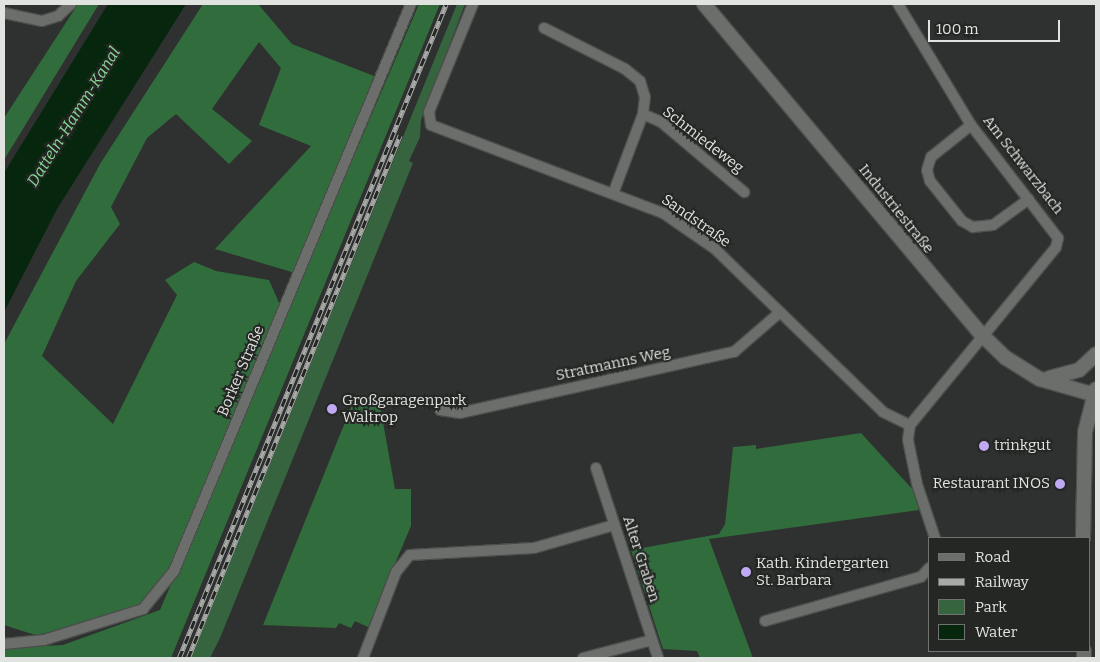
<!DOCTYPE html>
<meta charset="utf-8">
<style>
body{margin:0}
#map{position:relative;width:1100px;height:662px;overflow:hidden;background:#2e312f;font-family:Bitter,serif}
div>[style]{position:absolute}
.green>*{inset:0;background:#35643e}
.forest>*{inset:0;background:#316c3d}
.water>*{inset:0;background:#06260e}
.roads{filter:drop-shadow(1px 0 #4c4e4c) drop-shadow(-1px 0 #4c4e4c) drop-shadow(0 1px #4c4e4c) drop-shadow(0 -1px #4c4e4c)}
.minor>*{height:10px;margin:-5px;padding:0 5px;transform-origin:5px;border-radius:5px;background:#6c6e6c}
.secondary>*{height:14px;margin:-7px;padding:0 7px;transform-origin:7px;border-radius:7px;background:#6c6e6c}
.rail>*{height:4.5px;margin-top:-2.25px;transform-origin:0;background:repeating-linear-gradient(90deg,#252725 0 8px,#a8aaa8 0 16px);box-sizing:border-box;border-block:1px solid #a8aaa8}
.dots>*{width:14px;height:14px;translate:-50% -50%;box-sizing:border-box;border:2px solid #252725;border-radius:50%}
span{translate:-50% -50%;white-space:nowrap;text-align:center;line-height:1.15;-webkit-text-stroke:4px #252725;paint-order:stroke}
.street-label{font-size:15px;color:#e1e3e1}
.poi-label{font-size:15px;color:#e1e3e1}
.left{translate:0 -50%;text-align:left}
.right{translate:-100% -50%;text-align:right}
.water-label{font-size:16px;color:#87da95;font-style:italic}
.frame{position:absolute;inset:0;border:5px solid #e1e3e1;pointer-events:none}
.legend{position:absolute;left:928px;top:537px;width:162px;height:115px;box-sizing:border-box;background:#252725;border:1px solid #707270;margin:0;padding:6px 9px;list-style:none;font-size:15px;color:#e1e3e1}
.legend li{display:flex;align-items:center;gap:10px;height:25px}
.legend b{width:25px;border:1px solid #707270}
.scale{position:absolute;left:928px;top:20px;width:132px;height:22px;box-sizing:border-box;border:2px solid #e1e3e1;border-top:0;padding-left:6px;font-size:15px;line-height:18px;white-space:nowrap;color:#e1e3e1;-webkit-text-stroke:4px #252725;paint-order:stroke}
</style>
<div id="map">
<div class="green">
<div style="clip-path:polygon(457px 4px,465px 4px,421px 120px,420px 137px,409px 161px,413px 163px,220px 638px,210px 658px,191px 658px)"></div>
</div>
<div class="forest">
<div style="clip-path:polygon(78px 4px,99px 4px,4px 160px,4px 118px)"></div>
<div style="clip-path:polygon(203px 4px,258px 4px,292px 44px,374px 76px,295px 273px,215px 249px,311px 146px,259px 125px,281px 68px,259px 42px,212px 109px,252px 141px,229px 164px,176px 114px,147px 138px,111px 207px,120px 224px,76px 281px,42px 356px,113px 424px,177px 295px,165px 280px,194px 262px,216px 271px,269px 280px,280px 305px,165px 580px,140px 606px,88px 625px,35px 635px,4px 625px,4px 344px,100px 164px)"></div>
<div style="clip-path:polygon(419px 4px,440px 4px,171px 658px,4px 658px,4px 648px,63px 645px,160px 610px)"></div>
<div style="clip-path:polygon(354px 400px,379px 400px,395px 489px,411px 489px,411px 526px,368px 627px,355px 621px,351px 628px,339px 623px,336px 628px,263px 625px)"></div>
<div style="clip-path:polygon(861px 433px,914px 491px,919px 510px,709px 539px,753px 658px,700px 658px,697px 651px,663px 649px,631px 550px,719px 534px,725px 524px,733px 447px,756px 445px,756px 449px)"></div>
</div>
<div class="water">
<div style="clip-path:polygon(108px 4px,186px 4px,57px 209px,4px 312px,4px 173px)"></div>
</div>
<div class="roads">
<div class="minor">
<div style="left:473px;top:4px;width:117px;rotate:112.2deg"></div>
<div style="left:429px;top:112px;width:13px;rotate:81deg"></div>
<div style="left:431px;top:125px;width:248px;rotate:20.8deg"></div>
<div style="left:663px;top:213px;width:63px;rotate:34.7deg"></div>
<div style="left:715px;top:249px;width:234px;rotate:44.1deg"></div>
<div style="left:883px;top:412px;width:30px;rotate:26deg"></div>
<div style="left:910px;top:425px;width:230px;rotate:-50.6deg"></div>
<div style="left:1056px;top:247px;width:9px;rotate:-77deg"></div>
<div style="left:1058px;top:238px;width:143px;rotate:-127.6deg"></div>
<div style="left:971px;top:125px;width:141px;rotate:-121.1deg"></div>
<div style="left:4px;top:13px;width:39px;rotate:12deg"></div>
<div style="left:42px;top:21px;width:17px;rotate:-17deg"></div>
<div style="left:58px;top:16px;width:18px;rotate:-43deg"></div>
<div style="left:544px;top:28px;width:91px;rotate:26.8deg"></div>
<div style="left:625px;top:69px;width:19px;rotate:39deg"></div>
<div style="left:640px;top:81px;width:17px;rotate:73deg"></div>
<div style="left:645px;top:97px;width:17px;rotate:97deg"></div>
<div style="left:643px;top:114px;width:82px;rotate:110.6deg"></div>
<div style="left:643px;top:114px;width:20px;rotate:24deg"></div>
<div style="left:661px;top:122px;width:109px;rotate:40.1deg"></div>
<div style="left:971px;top:125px;width:51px;rotate:141.3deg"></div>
<div style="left:931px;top:157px;width:14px;rotate:107deg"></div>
<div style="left:927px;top:170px;width:11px;rotate:75deg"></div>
<div style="left:930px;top:181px;width:51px;rotate:51.3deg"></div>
<div style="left:962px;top:221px;width:13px;rotate:29deg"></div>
<div style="left:973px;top:227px;width:20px;rotate:-6deg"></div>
<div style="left:993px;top:225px;width:44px;rotate:-35.8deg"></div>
<div style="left:440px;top:410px;width:20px;rotate:9deg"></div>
<div style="left:460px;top:413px;width:281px;rotate:-12.6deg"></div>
<div style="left:734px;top:352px;width:60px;rotate:-40.9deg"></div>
<div style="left:910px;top:425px;width:15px;rotate:98deg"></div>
<div style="left:908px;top:440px;width:45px;rotate:78.4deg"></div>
<div style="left:917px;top:484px;width:57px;rotate:71.6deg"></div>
<div style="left:596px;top:468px;width:200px;rotate:71.9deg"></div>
<div style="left:765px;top:621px;width:162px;rotate:-15.8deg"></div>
<div style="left:921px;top:577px;width:12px;rotate:-48deg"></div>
<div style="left:4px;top:644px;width:40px;rotate:-5.7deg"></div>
<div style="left:44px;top:640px;width:104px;rotate:-17.4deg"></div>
<div style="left:143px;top:609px;width:49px;rotate:-50.8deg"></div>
<div style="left:174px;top:571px;width:615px;rotate:-67.32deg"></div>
<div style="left:363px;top:658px;width:92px;rotate:-69deg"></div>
<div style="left:396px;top:572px;width:22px;rotate:-51deg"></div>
<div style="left:410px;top:555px;width:124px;rotate:-3.2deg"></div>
<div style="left:534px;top:548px;width:83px;rotate:-16deg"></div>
<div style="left:583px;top:658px;width:71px;rotate:-14.6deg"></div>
</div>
<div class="secondary">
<div style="left:704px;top:4px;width:434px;rotate:50deg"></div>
<div style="left:983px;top:336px;width:32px;rotate:44deg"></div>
<div style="left:1006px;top:358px;width:40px;rotate:32deg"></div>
<div style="left:1040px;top:379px;width:57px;rotate:16.2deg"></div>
<div style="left:1049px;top:378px;width:31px;rotate:-15deg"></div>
<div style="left:1079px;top:370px;width:23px;rotate:-43deg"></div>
<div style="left:1083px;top:538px;width:106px;rotate:-88.9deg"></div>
<div style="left:1085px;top:432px;width:44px;rotate:-75.7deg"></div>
<div style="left:1084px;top:658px;width:7px;rotate:-90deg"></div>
</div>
</div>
<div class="rail">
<div style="left:179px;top:658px;width:706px;rotate:-67.79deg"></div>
<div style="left:188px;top:658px;width:564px;rotate:-67.93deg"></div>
</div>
<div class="dots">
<div style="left:332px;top:409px;background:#c0a8f3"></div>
<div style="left:984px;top:446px;background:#c0a8f3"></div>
<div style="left:1060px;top:484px;background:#c0a8f3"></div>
<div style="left:746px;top:572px;background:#c0a8f3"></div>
</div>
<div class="street-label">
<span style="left:703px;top:140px;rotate:38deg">Schmiedeweg</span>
<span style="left:1023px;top:165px;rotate:52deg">Am Schwarzbach</span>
<span style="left:896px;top:209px;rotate:51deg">Industriestraße</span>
<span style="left:696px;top:221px;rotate:35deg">Sandstraße</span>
<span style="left:613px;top:364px;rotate:-12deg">Stratmanns Weg</span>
<span style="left:241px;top:371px;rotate:-67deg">Borker Straße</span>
<span style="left:641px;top:559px;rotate:72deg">Alter Graben</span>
</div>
<div class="poi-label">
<span class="left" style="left:342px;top:409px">Großgaragenpark<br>Waltrop</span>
<span class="left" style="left:994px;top:446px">trinkgut</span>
<span class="right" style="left:1050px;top:484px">Restaurant INOS</span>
<span class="left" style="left:756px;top:572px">Kath. Kindergarten<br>St. Barbara</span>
</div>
<div class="water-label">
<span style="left:74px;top:117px;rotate:-58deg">Datteln-Hamm-Kanal</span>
</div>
<div class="frame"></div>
<ul class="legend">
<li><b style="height:6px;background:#6c6e6c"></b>Road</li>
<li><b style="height:6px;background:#a8aaa8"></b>Railway</li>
<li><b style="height:14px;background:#35643e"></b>Park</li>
<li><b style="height:14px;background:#06260e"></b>Water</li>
</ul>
<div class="scale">100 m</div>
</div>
